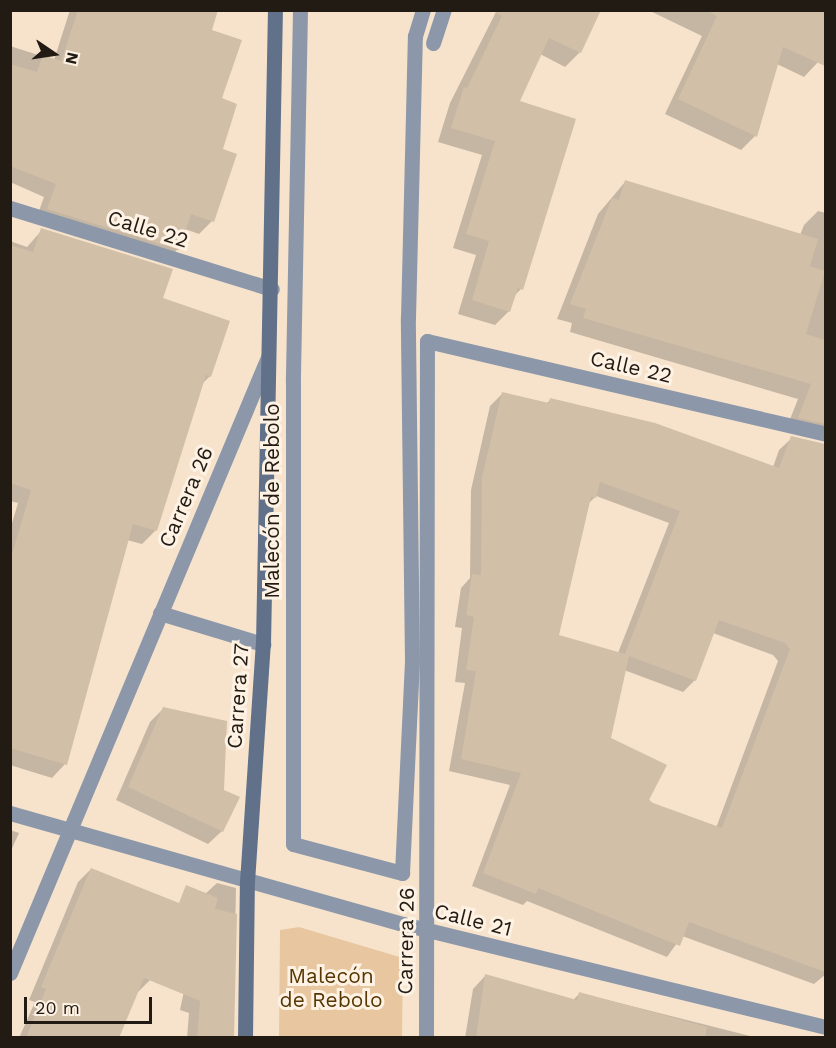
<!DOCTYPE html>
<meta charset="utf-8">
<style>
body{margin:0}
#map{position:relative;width:836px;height:1048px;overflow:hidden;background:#f7e3cc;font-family:"Work Sans",sans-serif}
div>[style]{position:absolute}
.green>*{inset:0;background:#e8c7a0}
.shadow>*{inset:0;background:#0003}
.building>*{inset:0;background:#d2bfa8}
.lane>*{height:15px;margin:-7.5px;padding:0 7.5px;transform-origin:7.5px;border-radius:7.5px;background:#8c98a9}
.street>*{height:15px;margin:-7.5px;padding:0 7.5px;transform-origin:7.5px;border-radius:7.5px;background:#8c98a9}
.secondary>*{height:15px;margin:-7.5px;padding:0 7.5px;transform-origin:7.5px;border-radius:7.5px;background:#61718a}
span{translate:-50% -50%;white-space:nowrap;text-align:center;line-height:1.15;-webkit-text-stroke:6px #fef2e4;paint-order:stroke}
.street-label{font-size:21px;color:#221b13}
.park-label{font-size:21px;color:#563603}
.frame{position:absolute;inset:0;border:12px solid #221b13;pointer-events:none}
.north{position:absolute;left:24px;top:24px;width:60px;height:60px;-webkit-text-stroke:4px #fef2e4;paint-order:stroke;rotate:103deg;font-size:16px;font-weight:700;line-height:24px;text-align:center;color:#221b13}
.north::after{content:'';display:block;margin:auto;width:21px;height:27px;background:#221b13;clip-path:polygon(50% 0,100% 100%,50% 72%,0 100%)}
.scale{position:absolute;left:24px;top:997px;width:128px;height:27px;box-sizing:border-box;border:3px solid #221b13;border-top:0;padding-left:8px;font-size:18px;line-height:21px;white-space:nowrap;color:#221b13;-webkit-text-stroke:4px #fef2e4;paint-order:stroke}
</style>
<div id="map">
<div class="green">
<div style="clip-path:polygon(299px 927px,403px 958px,402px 1037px,279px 1037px,280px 930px)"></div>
</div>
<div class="shadow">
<div style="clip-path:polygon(70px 10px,217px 10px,210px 31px,220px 99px,221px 150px,212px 221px,199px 234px,185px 229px,178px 249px,165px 262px,35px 222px,44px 197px,10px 182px,10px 46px,54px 60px)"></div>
<div style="clip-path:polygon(497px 10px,599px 10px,580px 52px,565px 67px,540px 54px,517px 102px,521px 289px,514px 296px,509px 311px,495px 325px,458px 314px,476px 255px,453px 248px,482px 155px,438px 142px,450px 103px)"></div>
<div style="clip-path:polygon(648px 10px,826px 10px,826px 46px,818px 62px,804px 77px,777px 64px,755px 136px,741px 150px,665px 114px,702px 36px)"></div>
<div style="clip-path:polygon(625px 182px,800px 235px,804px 225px,818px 211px,826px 213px,826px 428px,785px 432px,798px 399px,570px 332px,572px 323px,557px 319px,598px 214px)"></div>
<div style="clip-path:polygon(42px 230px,161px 299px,210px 376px,201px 385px,156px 530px,142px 544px,127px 540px,65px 764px,52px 778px,10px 765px,10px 530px,18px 503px,10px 501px,10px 241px,27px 247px)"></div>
<div style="clip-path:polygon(evenodd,502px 394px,546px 404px,550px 400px,773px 467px,779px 450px,792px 438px,826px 451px,826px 670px,815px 667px,797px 714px,826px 725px,826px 974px,814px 984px,682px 936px,667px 957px,527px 901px,523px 905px,472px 886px,510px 785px,449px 771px,465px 683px,455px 682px,462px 628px,455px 627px,461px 588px,470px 578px,471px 490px,490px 406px,502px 394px,596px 496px,669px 523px,618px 653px,557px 636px,587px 505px,596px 496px,502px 394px,713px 633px,773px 655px,778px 661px,716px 828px,652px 804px,609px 739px,624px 670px,683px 692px,695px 680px,713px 633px)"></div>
<div style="clip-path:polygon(164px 708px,222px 831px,208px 844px,116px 800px,150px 722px)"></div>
<div style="clip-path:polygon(10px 830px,19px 833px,10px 853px)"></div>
<div style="clip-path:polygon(91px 869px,150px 980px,137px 993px,118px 1038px,19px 1038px,35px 1002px,29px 1000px,78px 882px)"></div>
<div style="clip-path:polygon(217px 883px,236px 888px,233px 1038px,187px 1038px,189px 1013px,180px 1010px,204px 895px)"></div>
<div style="clip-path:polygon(485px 976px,573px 1000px,580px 993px,758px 1038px,465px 1038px,473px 989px)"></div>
</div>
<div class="building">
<div style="clip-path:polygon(78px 10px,218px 10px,212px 30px,242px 40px,222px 98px,237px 104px,223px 149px,237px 154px,214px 222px,191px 214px,179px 250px,47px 209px,56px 184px,10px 166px,10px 64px,37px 72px,43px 55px,61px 61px)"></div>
<div style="clip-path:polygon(491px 10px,601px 10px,581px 53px,549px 38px,520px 101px,576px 119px,523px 290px,518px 288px,510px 312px,472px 300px,489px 241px,466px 234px,495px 141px,451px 128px,464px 87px,467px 88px,502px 16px)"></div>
<div style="clip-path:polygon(705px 10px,825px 10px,825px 66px,783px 47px,757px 137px,678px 99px,717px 16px)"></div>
<div style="clip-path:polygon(625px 180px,818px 239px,810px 266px,825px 271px,806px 334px,825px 340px,825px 424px,798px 418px,811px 384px,583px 318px,586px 309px,570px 304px,612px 198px,619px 200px)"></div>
<div style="clip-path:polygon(41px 228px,173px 269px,163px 298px,230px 321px,211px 377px,206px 375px,157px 531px,133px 524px,67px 765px,10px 748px,10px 561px,31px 490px,10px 483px,10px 245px,33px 252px)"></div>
<div style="clip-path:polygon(evenodd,502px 392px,549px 403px,550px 398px,655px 423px,779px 468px,791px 436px,825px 444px,825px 972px,689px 922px,680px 946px,538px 888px,536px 894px,483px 873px,521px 773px,461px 759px,476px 671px,466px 670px,474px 617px,466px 615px,472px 574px,481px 575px,482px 477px,502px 392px,600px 482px,680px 511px,625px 654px,559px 635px,591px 497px,596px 498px,600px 482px,502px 392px,719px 620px,785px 643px,790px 649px,722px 828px,653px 803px,649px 800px,667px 765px,611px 738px,629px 656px,696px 681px,719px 620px)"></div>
<div style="clip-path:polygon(163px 707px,227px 721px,224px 790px,240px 797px,223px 832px,128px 787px)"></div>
<div style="clip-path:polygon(91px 868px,179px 903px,186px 885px,218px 898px,215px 909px,237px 914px,234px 1038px,197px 1038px,200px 1001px,144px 978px,119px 1038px,26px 1038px,46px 989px,41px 987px)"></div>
<div style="clip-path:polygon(485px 974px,577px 1000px,579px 992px,707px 1027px,705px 1038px,476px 1038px)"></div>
</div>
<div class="lane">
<div style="left:426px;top:1038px;width:697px;rotate:-89.92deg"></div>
</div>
<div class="street">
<div style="left:300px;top:10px;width:372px;rotate:91.1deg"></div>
<div style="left:293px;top:382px;width:462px;rotate:90deg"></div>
<div style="left:293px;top:844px;width:113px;rotate:14.9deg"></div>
<div style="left:402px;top:873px;width:211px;rotate:-87.3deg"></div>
<div style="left:412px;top:662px;width:344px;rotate:-90.7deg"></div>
<div style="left:408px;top:318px;width:282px;rotate:-88.6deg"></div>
<div style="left:415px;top:36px;width:27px;rotate:-73deg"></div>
<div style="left:433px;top:43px;width:35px;rotate:-72deg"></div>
<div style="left:10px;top:208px;width:274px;rotate:17.2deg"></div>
<div style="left:427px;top:341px;width:410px;rotate:13.1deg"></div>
<div style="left:160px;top:613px;width:108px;rotate:16.8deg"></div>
<div style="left:10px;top:813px;width:408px;rotate:15.8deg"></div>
<div style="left:403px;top:924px;width:435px;rotate:13.7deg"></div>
<div style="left:10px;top:973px;width:668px;rotate:-67.27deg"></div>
</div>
<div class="secondary">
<div style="left:245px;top:1038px;width:156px;rotate:-89.3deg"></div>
<div style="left:247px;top:882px;width:239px;rotate:-86.2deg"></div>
<div style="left:263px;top:644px;width:634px;rotate:-88.92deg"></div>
</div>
<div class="street-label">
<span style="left:148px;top:229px;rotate:17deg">Calle 22</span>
<span style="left:631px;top:367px;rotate:13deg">Calle 22</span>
<span style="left:186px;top:497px;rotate:-67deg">Carrera 26</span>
<span style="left:272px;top:501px;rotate:-90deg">Malecón de Rebolo</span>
<span style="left:238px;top:696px;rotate:-86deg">Carrera 27</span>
<span style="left:473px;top:920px;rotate:14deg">Calle 21</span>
<span style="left:406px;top:941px;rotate:-89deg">Carrera 26</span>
</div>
<div class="park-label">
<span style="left:331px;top:988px">Malecón<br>de Rebolo</span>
</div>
<div class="frame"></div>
<div class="north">N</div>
<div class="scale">20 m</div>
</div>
